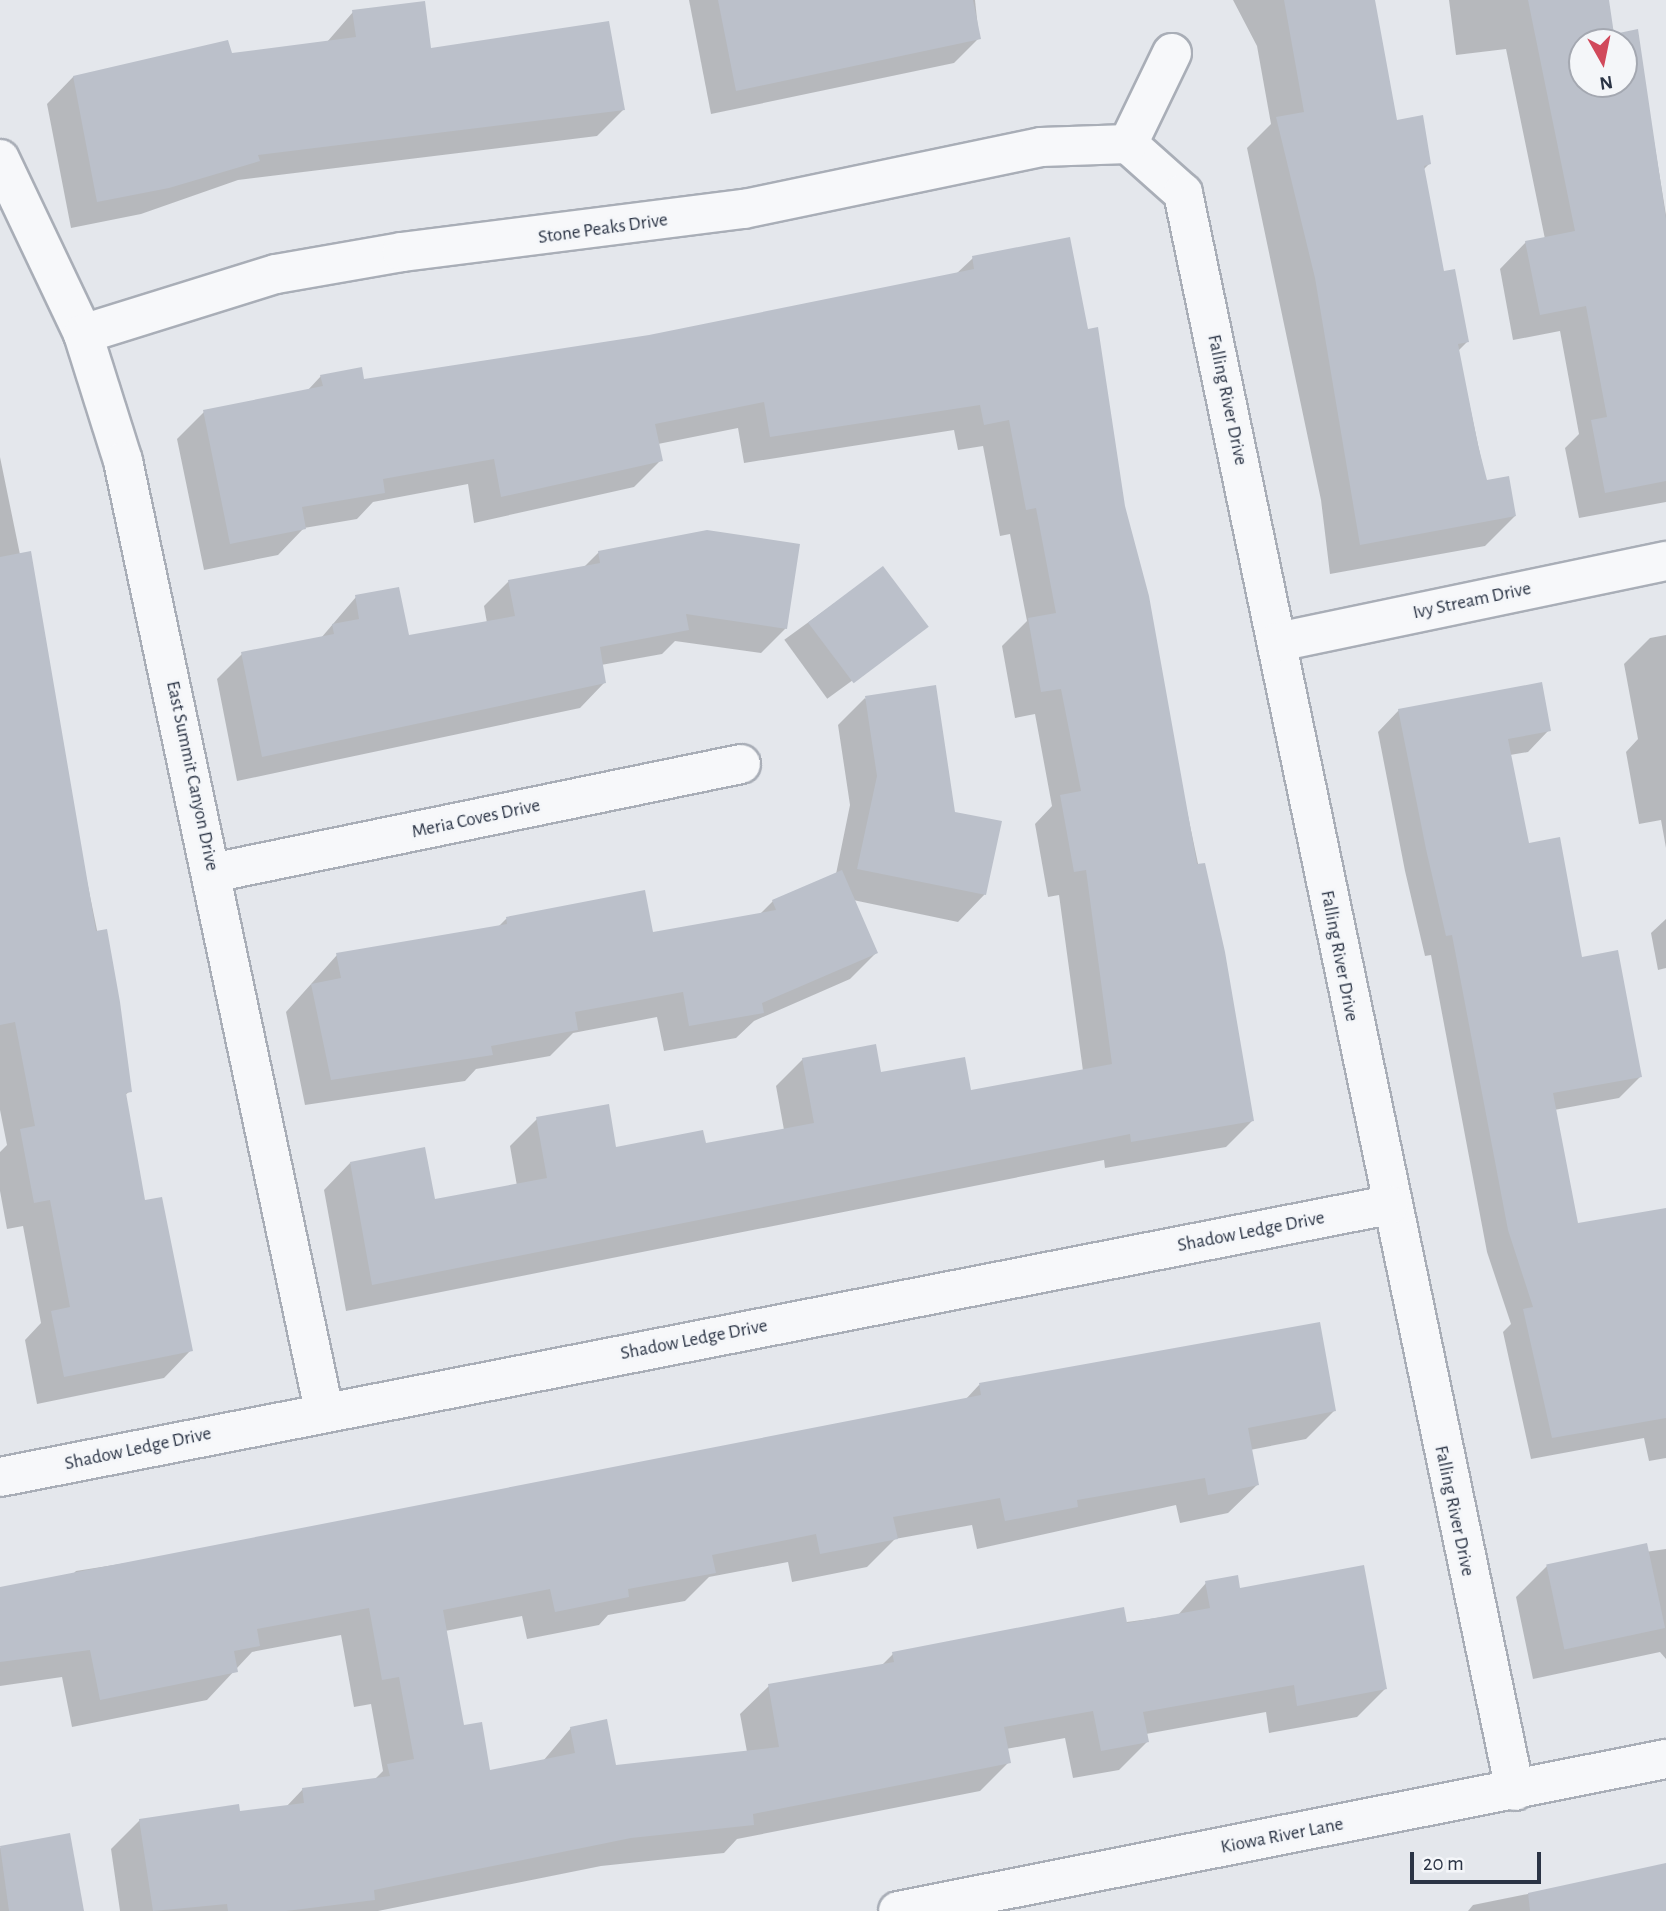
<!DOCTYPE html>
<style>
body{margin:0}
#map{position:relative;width:1666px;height:1911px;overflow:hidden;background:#e4e7ec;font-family:"Alegreya Sans",sans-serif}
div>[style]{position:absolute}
.shadow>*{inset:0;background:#0003;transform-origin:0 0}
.building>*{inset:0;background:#bbc0ca;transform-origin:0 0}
.roads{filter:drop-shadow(2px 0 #a9aeb7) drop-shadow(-2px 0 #a9aeb7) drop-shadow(0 2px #a9aeb7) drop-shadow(0 -2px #a9aeb7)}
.street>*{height:38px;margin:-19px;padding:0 19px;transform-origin:19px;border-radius:19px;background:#f7f8fa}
span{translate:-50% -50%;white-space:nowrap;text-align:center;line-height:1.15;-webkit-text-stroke:5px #f4f6f9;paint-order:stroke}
.street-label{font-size:19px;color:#2b3445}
.north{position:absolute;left:1568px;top:28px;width:70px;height:70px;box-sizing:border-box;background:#f4f6f9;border:2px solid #a4a8b1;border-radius:50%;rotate:171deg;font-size:19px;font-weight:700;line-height:28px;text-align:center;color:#2b3445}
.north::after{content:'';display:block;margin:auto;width:24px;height:32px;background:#d1495b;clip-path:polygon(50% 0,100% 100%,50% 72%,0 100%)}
.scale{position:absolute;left:1410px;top:1852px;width:131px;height:32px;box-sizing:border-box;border:4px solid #2b3445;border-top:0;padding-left:9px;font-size:21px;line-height:24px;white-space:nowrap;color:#2b3445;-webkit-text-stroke:5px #f4f6f9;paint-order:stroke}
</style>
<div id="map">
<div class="shadow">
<div style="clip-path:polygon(689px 0,975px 0,979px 38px,954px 63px,711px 114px)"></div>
<div style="clip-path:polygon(1233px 0,1373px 0,1396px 122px,1429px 164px,1423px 170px,1443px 273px,1467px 342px,1458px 351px,1486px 482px,1515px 516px,1485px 546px,1330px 574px,1321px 500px,1247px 148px,1271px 124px,1257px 46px)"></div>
<div style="clip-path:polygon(evenodd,1449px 0,1608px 0,1612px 36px,1636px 31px,1666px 215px,1666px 502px,1579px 518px,1565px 448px,1579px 434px,1560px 331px,1513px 340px,1500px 269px,1526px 242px,1545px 239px,1506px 49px,1456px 55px,1449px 0,1582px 42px,1624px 42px,1624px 84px,1582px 84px,1582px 42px)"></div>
<div style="clip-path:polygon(353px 12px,429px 50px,623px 110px,597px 136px,238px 180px,141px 214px,71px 228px,47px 104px,73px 77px,327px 42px)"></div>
<div style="clip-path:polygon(973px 258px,1123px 506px,1252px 1121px,1226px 1147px,1105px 1168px,1104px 1160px,346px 1311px,324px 1190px,350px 1163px,433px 1201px,517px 1186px,510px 1146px,537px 1119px,615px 1149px,704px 1145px,784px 1130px,776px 1086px,803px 1059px,970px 1092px,1083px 1071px,1059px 895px,1048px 897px,1035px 824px,1052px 806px,1035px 714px,1015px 718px,1002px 646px,1027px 621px,1010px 534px,1000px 536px,983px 446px,958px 450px,954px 430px,744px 463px,738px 428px,658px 444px,661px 460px,634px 487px,474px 523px,468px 484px,373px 502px,357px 519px,304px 528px,278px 555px,204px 570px,177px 439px,204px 412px,307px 391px,321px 376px,363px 381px,649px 337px,956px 274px)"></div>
<div style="clip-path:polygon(0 457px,130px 1091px,124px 1096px,144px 1202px,191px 1350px,164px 1378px,37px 1404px,25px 1340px,41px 1323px,23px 1226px,7px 1229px,0 1191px,0 1152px,7px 1145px,0 1110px)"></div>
<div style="clip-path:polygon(599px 552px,786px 628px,761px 653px,675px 641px,662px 654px,601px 665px,604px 683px,580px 708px,237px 781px,217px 679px,242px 654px,321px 638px,356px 597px,407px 637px,487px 623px,484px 606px,509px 581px,583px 568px)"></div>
<div style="left:883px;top:568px;width:73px;height:122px;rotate:54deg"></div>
<div style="clip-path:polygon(1666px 635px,1666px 848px,1661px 820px,1639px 824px,1626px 752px,1638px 739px,1624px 664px,1650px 638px)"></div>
<div style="clip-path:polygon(865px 698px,953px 814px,985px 894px,958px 922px,853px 900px,876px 953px,850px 979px,754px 1021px,736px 1038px,664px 1051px,657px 1017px,573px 1033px,550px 1056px,476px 1069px,465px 1081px,305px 1105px,286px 1012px,337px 955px,498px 927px,506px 919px,651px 934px,760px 914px,773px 901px,836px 874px,850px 805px,838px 725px)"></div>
<div style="clip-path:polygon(1399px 710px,1549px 730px,1528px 752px,1510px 755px,1527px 845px,1640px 1077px,1619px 1098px,1554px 1110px,1576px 1225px,1666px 1209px,1666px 1458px,1649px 1461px,1644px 1438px,1531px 1459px,1503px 1332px,1511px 1324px,1487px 1252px,1431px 955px,1425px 956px,1405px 871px,1378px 732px)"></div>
<div style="clip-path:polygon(1666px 919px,1666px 968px,1658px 970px,1651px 933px)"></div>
<div style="clip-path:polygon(979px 1385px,1334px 1411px,1306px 1439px,1250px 1450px,1257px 1485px,1228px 1513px,1180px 1523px,1176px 1505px,977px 1549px,972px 1525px,895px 1539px,867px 1567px,792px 1582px,788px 1562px,709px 1577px,685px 1601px,608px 1615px,599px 1625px,527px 1639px,522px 1616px,445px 1631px,463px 1727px,489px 1772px,543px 1761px,571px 1728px,615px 1767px,747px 1752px,740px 1714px,769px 1686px,881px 1666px,893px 1654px,1178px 1615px,1206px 1583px,1239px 1590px,1385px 1689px,1357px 1717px,1269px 1733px,1266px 1712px,1146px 1734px,1147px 1742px,1119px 1770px,1073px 1778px,1065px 1738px,1006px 1749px,1009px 1762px,980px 1791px,737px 1839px,724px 1853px,601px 1866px,378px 1911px,120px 1911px,111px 1849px,140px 1820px,285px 1808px,303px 1789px,374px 1780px,383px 1771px,371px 1704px,354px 1707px,341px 1635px,252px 1652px,207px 1700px,72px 1727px,62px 1677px,0 1686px,0 1593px,67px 1580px,76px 1571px,253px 1543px,965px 1400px)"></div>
<div style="clip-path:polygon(1666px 1549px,1666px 1659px,1660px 1652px,1533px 1679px,1516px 1597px,1547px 1566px)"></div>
<div style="clip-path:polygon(68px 1835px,82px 1911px,0 1911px,0 1848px)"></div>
<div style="clip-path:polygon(1666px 1866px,1666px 1911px,1468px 1911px,1473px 1905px)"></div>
</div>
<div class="building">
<div style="clip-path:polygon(718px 0,973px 0,981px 39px,736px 91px)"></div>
<div style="clip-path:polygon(1284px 0,1375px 0,1397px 120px,1423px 115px,1431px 164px,1424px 166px,1444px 271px,1455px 269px,1469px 342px,1458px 344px,1478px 445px,1487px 480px,1509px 476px,1516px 516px,1360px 545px,1315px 278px,1276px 117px,1304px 112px)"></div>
<div style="clip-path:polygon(evenodd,1528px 0,1609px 0,1614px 34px,1638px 29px,1666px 219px,1666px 481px,1605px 493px,1591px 420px,1607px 417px,1586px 306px,1540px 315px,1525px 241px,1575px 231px,1528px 0,1582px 42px,1624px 42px,1624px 84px,1582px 84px,1582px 42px)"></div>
<div style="clip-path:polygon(425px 1px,431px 48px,609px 21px,625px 110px,258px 155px,260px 161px,169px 188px,97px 202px,73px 76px,228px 40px,232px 53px,356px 37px,352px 10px)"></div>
<div style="clip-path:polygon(1070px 237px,1088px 329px,1098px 327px,1125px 506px,1149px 596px,1197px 864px,1205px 863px,1225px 952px,1254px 1121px,1131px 1142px,1130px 1134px,372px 1285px,350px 1162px,425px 1147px,435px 1199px,547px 1178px,536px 1117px,609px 1104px,616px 1147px,703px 1130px,706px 1143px,814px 1123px,802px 1058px,876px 1044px,881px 1072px,965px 1057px,971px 1090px,1112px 1064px,1086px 870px,1074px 872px,1060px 795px,1081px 791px,1061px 689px,1041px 692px,1028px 618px,1056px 613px,1036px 508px,1026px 510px,1009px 420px,984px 425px,980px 405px,770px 437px,764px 402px,655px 424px,663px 461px,501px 497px,494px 459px,383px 479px,385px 493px,302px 507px,306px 529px,230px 544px,203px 410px,323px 386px,320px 375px,362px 367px,364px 379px,649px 335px,974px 269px,972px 256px)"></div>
<div style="clip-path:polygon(707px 530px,800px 544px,787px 629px,686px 614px,689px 630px,600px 647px,606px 683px,262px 757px,241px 652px,334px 634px,332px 624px,359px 619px,355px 595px,399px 587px,409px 635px,515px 616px,508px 580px,600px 563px,598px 551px)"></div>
<div style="clip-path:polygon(31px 551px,96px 931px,107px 929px,120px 1002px,132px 1092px,126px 1093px,145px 1200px,162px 1197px,193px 1351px,64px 1377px,51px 1311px,70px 1307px,50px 1200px,34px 1203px,20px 1129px,35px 1126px,15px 1022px,0 1025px,0 557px)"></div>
<div style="left:883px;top:566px;width:76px;height:94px;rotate:53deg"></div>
<div style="clip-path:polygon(1542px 682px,1551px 731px,1508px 739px,1529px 843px,1560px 837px,1582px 957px,1618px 950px,1642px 1077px,1553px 1093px,1578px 1223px,1666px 1208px,1666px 1418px,1552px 1438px,1523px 1309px,1533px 1307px,1508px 1230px,1452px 935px,1446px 936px,1426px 849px,1398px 709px)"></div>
<div style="clip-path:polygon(936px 685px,955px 812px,1002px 821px,986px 895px,857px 869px,877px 776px,865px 696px)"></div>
<div style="clip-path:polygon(842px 870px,878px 953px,762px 1003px,764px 1013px,689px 1026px,683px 992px,575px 1012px,578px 1030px,491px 1046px,493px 1055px,331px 1080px,311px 984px,341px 978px,336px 953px,507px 924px,506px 917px,645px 890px,653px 932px,776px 910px,772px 900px)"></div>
<div style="clip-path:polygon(1320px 1322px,1336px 1411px,1248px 1428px,1259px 1485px,1208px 1495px,1205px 1478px,1077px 1500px,1078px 1507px,1005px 1521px,1000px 1498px,893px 1517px,898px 1539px,820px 1554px,816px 1534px,712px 1555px,716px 1573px,628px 1589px,629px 1597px,555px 1612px,550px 1589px,443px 1610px,464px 1725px,482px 1722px,490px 1770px,575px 1753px,570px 1727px,607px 1719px,616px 1765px,779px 1747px,768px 1684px,894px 1662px,892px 1652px,1124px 1607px,1127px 1623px,1210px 1608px,1205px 1581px,1238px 1575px,1240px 1588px,1364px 1565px,1387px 1689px,1297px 1706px,1294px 1685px,1143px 1712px,1149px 1742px,1101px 1751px,1093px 1711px,1004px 1727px,1011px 1763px,753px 1814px,754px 1825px,631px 1838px,374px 1890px,375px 1900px,286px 1911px,228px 1911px,227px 1904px,153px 1911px,139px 1819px,239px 1804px,240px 1811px,304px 1803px,302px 1788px,390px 1776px,387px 1764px,414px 1759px,399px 1677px,382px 1680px,369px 1608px,257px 1629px,260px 1646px,234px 1651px,238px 1672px,100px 1700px,90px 1650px,0 1662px,0 1587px,981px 1395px,979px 1383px)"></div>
<div style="left:1647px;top:1543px;width:87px;height:103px;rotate:78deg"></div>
<div style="clip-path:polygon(70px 1833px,84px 1911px,9px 1911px,0 1846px)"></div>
<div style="clip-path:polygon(1666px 1863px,1666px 1911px,1530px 1911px,1528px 1893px)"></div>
</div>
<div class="roads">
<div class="street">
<div style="left:1128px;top:144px;width:74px;rotate:41.7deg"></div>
<div style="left:1183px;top:193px;width:1632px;rotate:78.26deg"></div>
<div style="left:1128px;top:144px;width:101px;rotate:-64.2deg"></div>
<div style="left:0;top:159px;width:194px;rotate:64.6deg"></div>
<div style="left:83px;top:334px;width:133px;rotate:72.5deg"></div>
<div style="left:123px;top:461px;width:971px;rotate:78.05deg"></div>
<div style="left:83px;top:334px;width:202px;rotate:-17.3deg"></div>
<div style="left:276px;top:274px;width:128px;rotate:-9.9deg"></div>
<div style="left:402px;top:252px;width:345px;rotate:-7.2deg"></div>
<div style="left:744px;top:209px;width:303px;rotate:-11.8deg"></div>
<div style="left:1041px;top:147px;width:87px;rotate:-2deg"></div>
<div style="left:1278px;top:642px;width:396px;rotate:-11.8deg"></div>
<div style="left:212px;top:873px;width:540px;rotate:-11.64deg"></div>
<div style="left:0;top:1477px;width:1415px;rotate:-11.08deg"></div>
<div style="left:898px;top:1911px;width:783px;rotate:-11.2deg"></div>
</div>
</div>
<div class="street-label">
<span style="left:603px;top:229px;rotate:-8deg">Stone Peaks Drive</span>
<span style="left:1227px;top:400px;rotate:78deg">Falling River Drive</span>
<span style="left:1472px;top:601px;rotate:-12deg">Ivy Stream Drive</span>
<span style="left:192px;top:776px;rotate:78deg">East Summit Canyon Drive</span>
<span style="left:476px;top:819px;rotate:-12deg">Meria Coves Drive</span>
<span style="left:1339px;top:956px;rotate:79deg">Falling River Drive</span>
<span style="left:1251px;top:1232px;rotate:-11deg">Shadow Ledge Drive</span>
<span style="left:694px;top:1340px;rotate:-11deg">Shadow Ledge Drive</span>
<span style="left:138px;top:1449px;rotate:-12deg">Shadow Ledge Drive</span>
<span style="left:1454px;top:1511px;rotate:78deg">Falling River Drive</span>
<span style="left:1282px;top:1836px;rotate:-11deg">Kiowa River Lane</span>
</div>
<div class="north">N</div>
<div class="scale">20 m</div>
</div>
